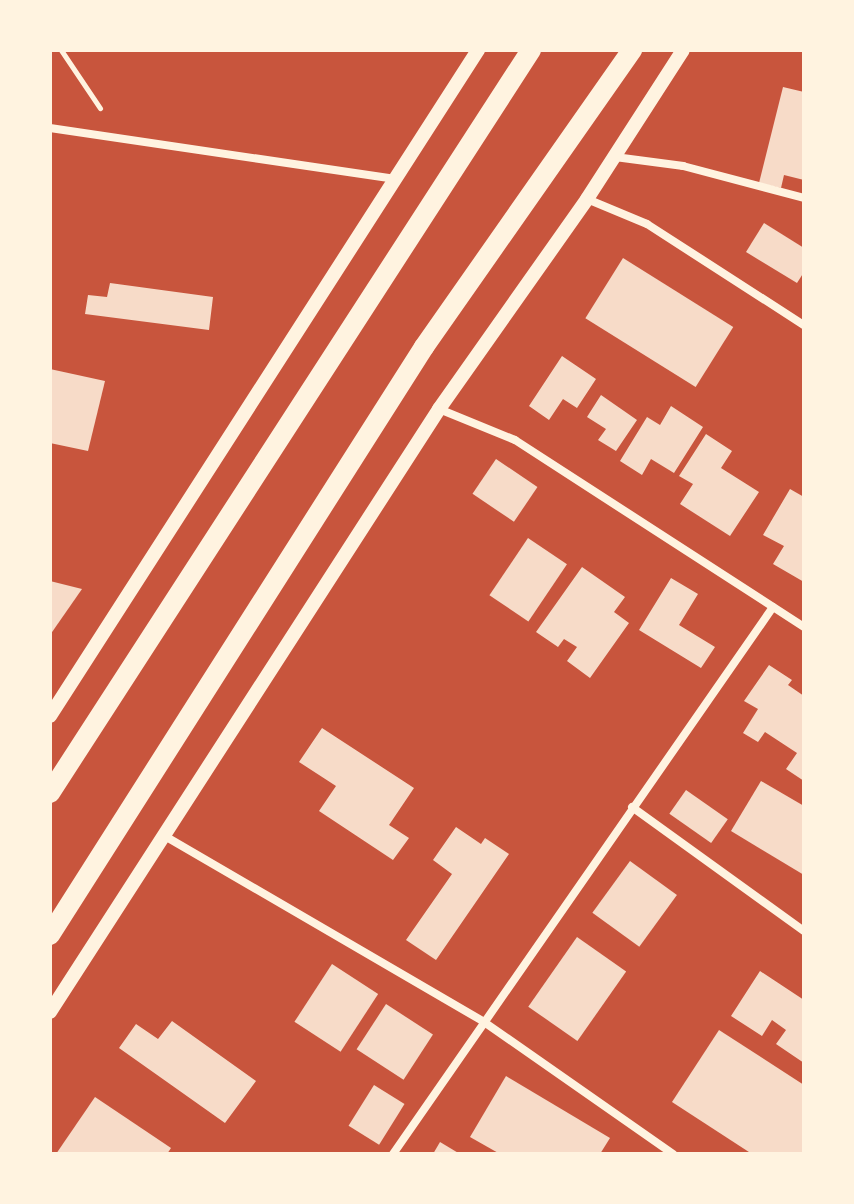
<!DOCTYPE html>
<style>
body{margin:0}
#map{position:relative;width:854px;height:1204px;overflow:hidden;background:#c8553d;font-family:Lora,serif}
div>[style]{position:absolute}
.building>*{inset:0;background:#f7dbc8;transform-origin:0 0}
.path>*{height:5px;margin:-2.5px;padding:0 2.5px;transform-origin:2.5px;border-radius:2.5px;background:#fff3e0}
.minor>*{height:8px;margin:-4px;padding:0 4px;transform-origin:4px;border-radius:4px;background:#fff3e0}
.tertiary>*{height:14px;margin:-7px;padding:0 7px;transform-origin:7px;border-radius:7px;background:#fff3e0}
.primary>*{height:20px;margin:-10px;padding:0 10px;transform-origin:10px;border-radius:10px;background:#fff3e0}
span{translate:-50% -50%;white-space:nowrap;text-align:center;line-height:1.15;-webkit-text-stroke:7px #fff3e0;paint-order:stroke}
.frame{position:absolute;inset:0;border:52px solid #fff3e0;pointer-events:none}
</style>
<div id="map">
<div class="building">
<div style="clip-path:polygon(783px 87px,804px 92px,804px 180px,784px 175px,781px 188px,759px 183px)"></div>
<div style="clip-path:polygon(764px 223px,804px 248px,804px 272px,797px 283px,746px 252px)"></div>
<div style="left:623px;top:258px;width:130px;height:71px;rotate:32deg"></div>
<div style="clip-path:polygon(110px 283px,213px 297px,209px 330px,85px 314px,88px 295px,107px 297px)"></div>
<div style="clip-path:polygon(562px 356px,596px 379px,577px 408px,563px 399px,549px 420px,529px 406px)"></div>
<div style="clip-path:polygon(50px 369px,105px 381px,88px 451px,50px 443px)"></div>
<div style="clip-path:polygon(601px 395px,637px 420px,616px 451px,598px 440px,606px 429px,587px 417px)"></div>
<div style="clip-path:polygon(671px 406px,703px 427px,674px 473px,651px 459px,642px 475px,620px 461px,647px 417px,660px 425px)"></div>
<div style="clip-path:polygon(706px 434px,732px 451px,721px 468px,759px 492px,730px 536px,680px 504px,693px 484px,679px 476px)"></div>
<div style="left:496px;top:459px;width:50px;height:42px;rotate:34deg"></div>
<div style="clip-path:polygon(790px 489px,804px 497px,804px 582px,773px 564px,784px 546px,763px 535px)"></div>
<div style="left:528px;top:538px;width:47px;height:69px;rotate:34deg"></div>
<div style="clip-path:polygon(582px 567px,625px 597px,614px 612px,629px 623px,590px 678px,567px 661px,577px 647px,564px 639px,558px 647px,536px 632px)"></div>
<div style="clip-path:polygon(671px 578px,698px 594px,679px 625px,715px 647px,701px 668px,639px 630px)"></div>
<div style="clip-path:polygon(50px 581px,82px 589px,50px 635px)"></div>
<div style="clip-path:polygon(769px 665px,792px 680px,788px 685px,804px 696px,804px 781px,786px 769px,797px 753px,765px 732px,758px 742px,743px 733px,758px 709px,744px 701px)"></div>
<div style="clip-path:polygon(322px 728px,414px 788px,389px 825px,409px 838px,393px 860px,319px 811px,336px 786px,299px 762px)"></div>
<div style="clip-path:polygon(761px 781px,804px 806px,804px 875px,731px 831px)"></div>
<div style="left:686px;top:790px;width:51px;height:29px;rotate:35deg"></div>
<div style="clip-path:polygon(456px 827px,481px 844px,485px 838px,509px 854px,436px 960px,406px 940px,452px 874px,433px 860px)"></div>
<div style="left:630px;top:861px;width:58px;height:64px;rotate:36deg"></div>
<div style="left:577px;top:937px;width:60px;height:85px;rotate:35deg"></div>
<div style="left:332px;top:964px;width:55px;height:69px;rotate:33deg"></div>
<div style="clip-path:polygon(760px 971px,804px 1000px,804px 1063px,776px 1044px,786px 1030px,772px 1020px,762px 1036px,731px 1016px)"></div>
<div style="left:386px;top:1004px;width:56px;height:54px;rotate:33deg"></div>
<div style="clip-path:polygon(172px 1021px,256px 1081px,225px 1123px,119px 1048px,136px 1024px,158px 1039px)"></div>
<div style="clip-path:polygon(719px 1030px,804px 1085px,804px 1154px,752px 1154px,672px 1102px)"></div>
<div style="clip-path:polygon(506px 1076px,610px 1138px,600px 1154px,500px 1154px,470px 1137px)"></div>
<div style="left:374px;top:1085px;width:36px;height:48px;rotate:32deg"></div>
<div style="clip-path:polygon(95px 1097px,171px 1148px,167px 1154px,56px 1154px)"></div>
<div style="clip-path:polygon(440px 1142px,460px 1154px,433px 1154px)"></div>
</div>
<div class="path">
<div style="left:61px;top:50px;width:70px;rotate:56.1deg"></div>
</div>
<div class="minor">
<div style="left:50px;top:128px;width:351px;rotate:8.4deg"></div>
<div style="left:615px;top:157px;width:69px;rotate:7.5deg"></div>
<div style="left:683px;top:166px;width:125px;rotate:14.8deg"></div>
<div style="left:587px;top:199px;width:65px;rotate:22.6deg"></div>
<div style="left:647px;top:224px;width:187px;rotate:32.8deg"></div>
<div style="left:439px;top:409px;width:82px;rotate:22.2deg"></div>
<div style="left:515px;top:440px;width:344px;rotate:32.9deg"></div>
<div style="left:632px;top:807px;width:212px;rotate:35.8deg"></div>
<div style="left:163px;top:835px;width:371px;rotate:30.2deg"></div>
<div style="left:484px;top:1022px;width:231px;rotate:34.9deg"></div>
<div style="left:393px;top:1154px;width:666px;rotate:-55.21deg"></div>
</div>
<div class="tertiary">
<div style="left:50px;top:716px;width:792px;rotate:-57.27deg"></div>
<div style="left:50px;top:1012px;width:718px;rotate:-57.17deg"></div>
<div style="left:439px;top:409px;width:257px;rotate:-54.8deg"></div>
<div style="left:587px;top:199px;width:177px;rotate:-57.2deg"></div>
</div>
<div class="primary">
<div style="left:50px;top:793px;width:885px;rotate:-57.08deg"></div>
<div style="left:50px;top:935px;width:697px;rotate:-57.54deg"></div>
<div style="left:424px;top:347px;width:363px;rotate:-55deg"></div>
</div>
<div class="frame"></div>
</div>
